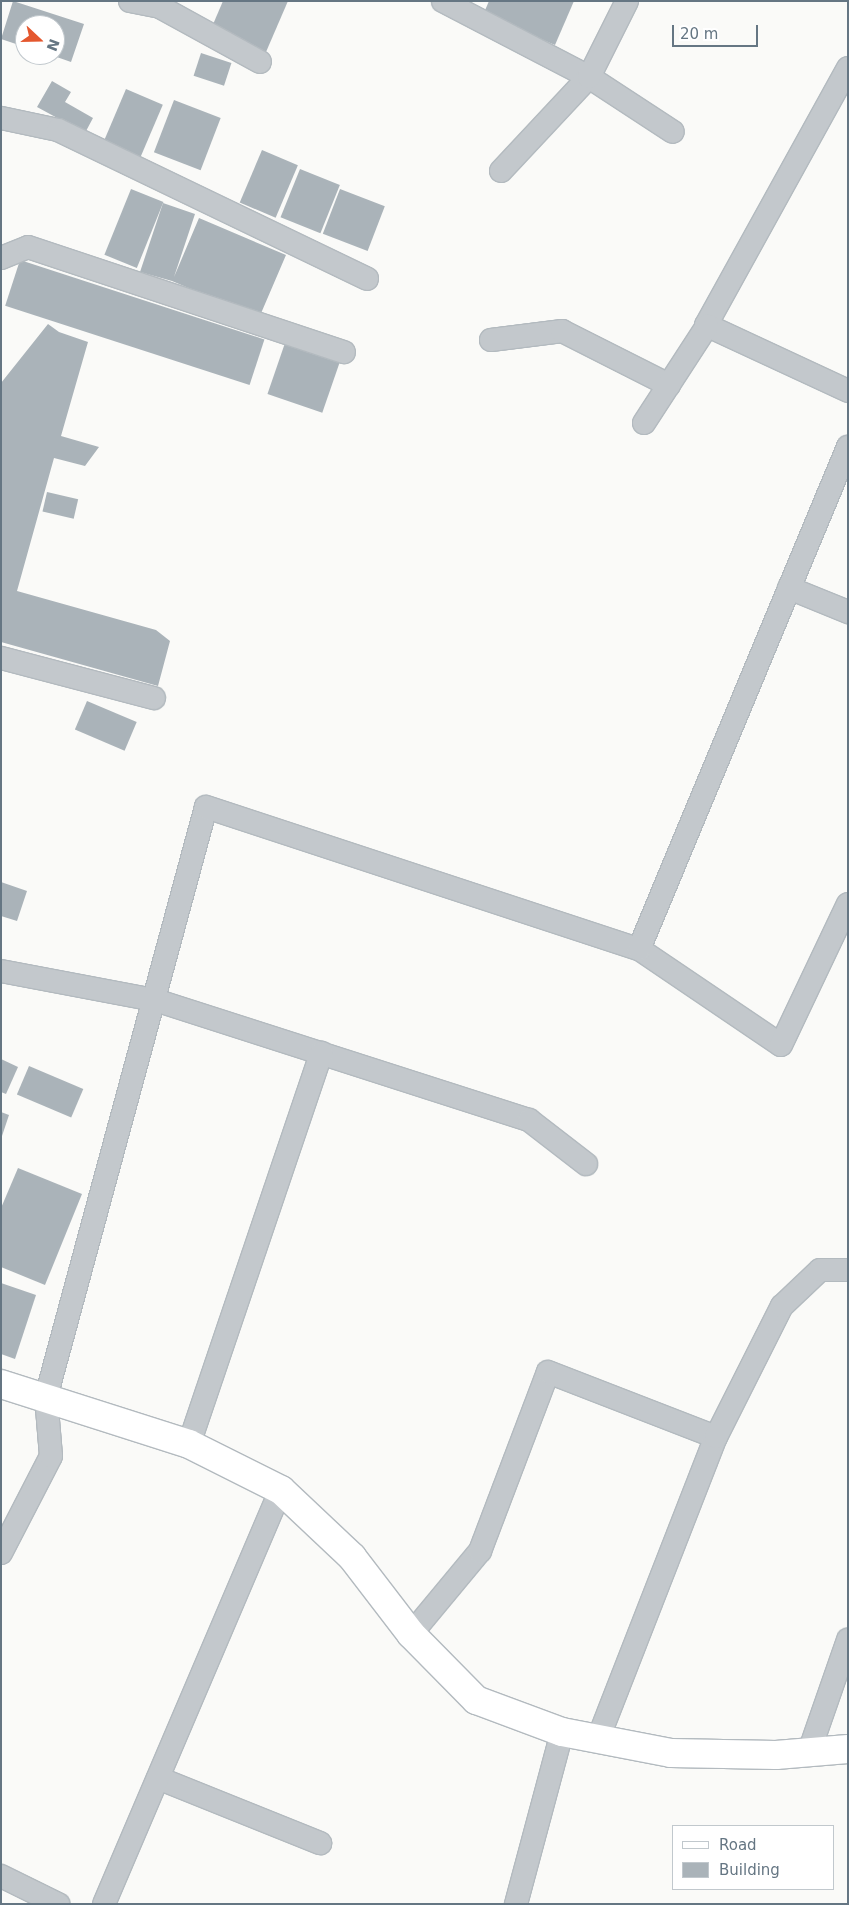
<!DOCTYPE html>
<style>
body{margin:0}
#map{position:relative;width:849px;height:1905px;overflow:hidden;background:#fafaf8;font-family:"DejaVu Sans",sans-serif}
div>[style]{position:absolute}
.building>*{inset:0;background:#aab3b9;transform-origin:0 0}
.roads{filter:drop-shadow(1px 0 #b3babf) drop-shadow(-1px 0 #b3babf) drop-shadow(0 1px #b3babf) drop-shadow(0 -1px #b3babf)}
.minor>*{height:22px;margin:-11px;padding:0 11px;transform-origin:11px;border-radius:11px;background:#c3c8cc}
.secondary>*{height:28px;margin:-14px;padding:0 14px;transform-origin:14px;border-radius:14px;background:#fff}
span{translate:-50% -50%;white-space:nowrap;text-align:center;line-height:1.15;-webkit-text-stroke:5px #fff;paint-order:stroke}
.frame{position:absolute;inset:0;border:2px solid #657683;pointer-events:none}
.legend{position:absolute;left:672px;top:1825px;width:162px;height:65px;box-sizing:border-box;background:#fff;border:1px solid #c1c8cd;margin:0;padding:6px 9px;list-style:none;font-size:15px;color:#657683}
.legend li{display:flex;align-items:center;gap:10px;height:25px}
.legend b{width:25px;border:1px solid #c1c8cd}
.north{position:absolute;left:15px;top:15px;width:50px;height:50px;box-sizing:border-box;background:#fff;border:1px solid #c1c8cd;border-radius:50%;rotate:111deg;font-size:14px;font-weight:700;line-height:20px;text-align:center;color:#657683}
.north::after{content:'';display:block;margin:auto;width:18px;height:22px;background:#e4572e;clip-path:polygon(50% 0,100% 100%,50% 72%,0 100%)}
.scale{position:absolute;left:672px;top:25px;width:86px;height:22px;box-sizing:border-box;border:2px solid #657683;border-top:0;padding-left:6px;font-size:15px;line-height:18px;white-space:nowrap;color:#657683;-webkit-text-stroke:4px #fff;paint-order:stroke}
</style>
<div id="map">
<div class="building">
<div style="clip-path:polygon(13px 1px,84px 24px,71px 62px,51px 55px,55px 55px,55px 25px,25px 25px,25px 47px,1px 39px)"></div>
<div style="clip-path:polygon(223px 1px,288px 1px,266px 52px,211px 29px)"></div>
<div style="clip-path:polygon(489px 1px,574px 1px,555px 45px,483px 15px)"></div>
<div style="left:201px;top:53px;width:32px;height:24px;rotate:18deg"></div>
<div style="clip-path:polygon(52px 81px,71px 92px,65px 102px,93px 118px,85px 133px,37px 107px)"></div>
<div style="left:126px;top:89px;width:40px;height:57px;rotate:23deg"></div>
<div style="left:174px;top:100px;width:50px;height:56px;rotate:21deg"></div>
<div style="left:262px;top:150px;width:39px;height:57px;rotate:23deg"></div>
<div style="left:300px;top:169px;width:43px;height:52px;rotate:22deg"></div>
<div style="left:131px;top:189px;width:35px;height:71px;rotate:22deg"></div>
<div style="left:340px;top:189px;width:48px;height:48px;rotate:21deg"></div>
<div style="clip-path:polygon(163px 203px,195px 214px,174px 277px,199px 218px,286px 255px,259px 318px,172px 281px,140px 272px)"></div>
<div style="left:20px;top:260px;width:257px;height:48px;rotate:18deg"></div>
<div style="clip-path:polygon(48px 324px,59px 332px,88px 342px,61px 436px,99px 447px,85px 466px,54px 458px,17px 591px,156px 630px,170px 641px,158px 686px,1px 642px,1px 383px)"></div>
<div style="left:286px;top:340px;width:58px;height:57px;rotate:19deg"></div>
<div style="left:47px;top:492px;width:32px;height:20px;rotate:13deg"></div>
<div style="left:87px;top:701px;width:54px;height:31px;rotate:23deg"></div>
<div style="clip-path:polygon(1px 882px,27px 891px,17px 921px,1px 916px)"></div>
<div style="clip-path:polygon(1px 1059px,18px 1067px,6px 1094px,1px 1092px)"></div>
<div style="left:29px;top:1066px;width:59px;height:31px;rotate:23deg"></div>
<div style="clip-path:polygon(1px 1112px,9px 1115px,2px 1136px,1px 1136px)"></div>
<div style="clip-path:polygon(18px 1168px,82px 1194px,45px 1285px,1px 1267px,1px 1208px)"></div>
<div style="clip-path:polygon(1px 1283px,36px 1295px,15px 1359px,1px 1354px)"></div>
</div>
<div class="roads">
<div class="minor">
<div style="left:130px;top:1px;width:31px;rotate:11deg"></div>
<div style="left:160px;top:7px;width:114px;rotate:28.8deg"></div>
<div style="left:443px;top:1px;width:165px;rotate:27.5deg"></div>
<div style="left:589px;top:77px;width:100px;rotate:33.2deg"></div>
<div style="left:848px;top:68px;width:294px;rotate:118.9deg"></div>
<div style="left:706px;top:325px;width:157px;rotate:24.9deg"></div>
<div style="left:1px;top:118px;width:58px;rotate:11.9deg"></div>
<div style="left:58px;top:130px;width:343px;rotate:25.7deg"></div>
<div style="left:501px;top:171px;width:129px;rotate:-46.9deg"></div>
<div style="left:589px;top:77px;width:85px;rotate:-63.4deg"></div>
<div style="left:1px;top:258px;width:29px;rotate:-22deg"></div>
<div style="left:28px;top:247px;width:333px;rotate:18.4deg"></div>
<div style="left:491px;top:340px;width:72px;rotate:-7.2deg"></div>
<div style="left:562px;top:331px;width:120px;rotate:26.8deg"></div>
<div style="left:644px;top:423px;width:116px;rotate:-57deg"></div>
<div style="left:789px;top:588px;width:64px;rotate:22.1deg"></div>
<div style="left:1px;top:658px;width:158px;rotate:14.7deg"></div>
<div style="left:639px;top:949px;width:171px;rotate:34.1deg"></div>
<div style="left:781px;top:1045px;width:156px;rotate:-64.6deg"></div>
<div style="left:1px;top:971px;width:157px;rotate:10.7deg"></div>
<div style="left:155px;top:1000px;width:393px;rotate:17.8deg"></div>
<div style="left:529px;top:1120px;width:72px;rotate:37.7deg"></div>
<div style="left:189px;top:1444px;width:413px;rotate:-71.3deg"></div>
<div style="left:1px;top:1553px;width:109px;rotate:-62.7deg"></div>
<div style="left:51px;top:1456px;width:59px;rotate:-94.8deg"></div>
<div style="left:46px;top:1397px;width:611px;rotate:-74.83deg"></div>
<div style="left:206px;top:807px;width:456px;rotate:18.2deg"></div>
<div style="left:639px;top:949px;width:544px;rotate:-67.4deg"></div>
<div style="left:411px;top:1634px;width:108px;rotate:-50.3deg"></div>
<div style="left:480px;top:1551px;width:191px;rotate:-69.2deg"></div>
<div style="left:548px;top:1372px;width:180px;rotate:21.2deg"></div>
<div style="left:598px;top:1739px;width:324px;rotate:-68.7deg"></div>
<div style="left:716px;top:1437px;width:147px;rotate:-63.3deg"></div>
<div style="left:782px;top:1306px;width:52px;rotate:-43.5deg"></div>
<div style="left:820px;top:1270px;width:28px"></div>
<div style="left:809px;top:1752px;width:119px;rotate:-70.8deg"></div>
<div style="left:158px;top:1778px;width:175px;rotate:21.9deg"></div>
<div style="left:1px;top:1876px;width:64px;rotate:26.2deg"></div>
<div style="left:104px;top:1904px;width:450px;rotate:-66.9deg"></div>
<div style="left:516px;top:1904px;width:178px;rotate:-75deg"></div>
</div>
<div class="secondary">
<div style="left:1px;top:1384px;width:197px;rotate:17.7deg"></div>
<div style="left:189px;top:1444px;width:103px;rotate:26.6deg"></div>
<div style="left:281px;top:1490px;width:98px;rotate:43.3deg"></div>
<div style="left:352px;top:1557px;width:97px;rotate:52.5deg"></div>
<div style="left:411px;top:1634px;width:93px;rotate:45.4deg"></div>
<div style="left:476px;top:1700px;width:92px;rotate:20.4deg"></div>
<div style="left:562px;top:1732px;width:111px;rotate:10.9deg"></div>
<div style="left:671px;top:1753px;width:105px;rotate:1.1deg"></div>
<div style="left:776px;top:1755px;width:72px;rotate:-4.8deg"></div>
</div>
</div>
<div class="frame"></div>
<ul class="legend">
<li><b style="height:6px;background:#fff"></b>Road</li>
<li><b style="height:14px;background:#aab3b9"></b>Building</li>
</ul>
<div class="north">N</div>
<div class="scale">20 m</div>
</div>
